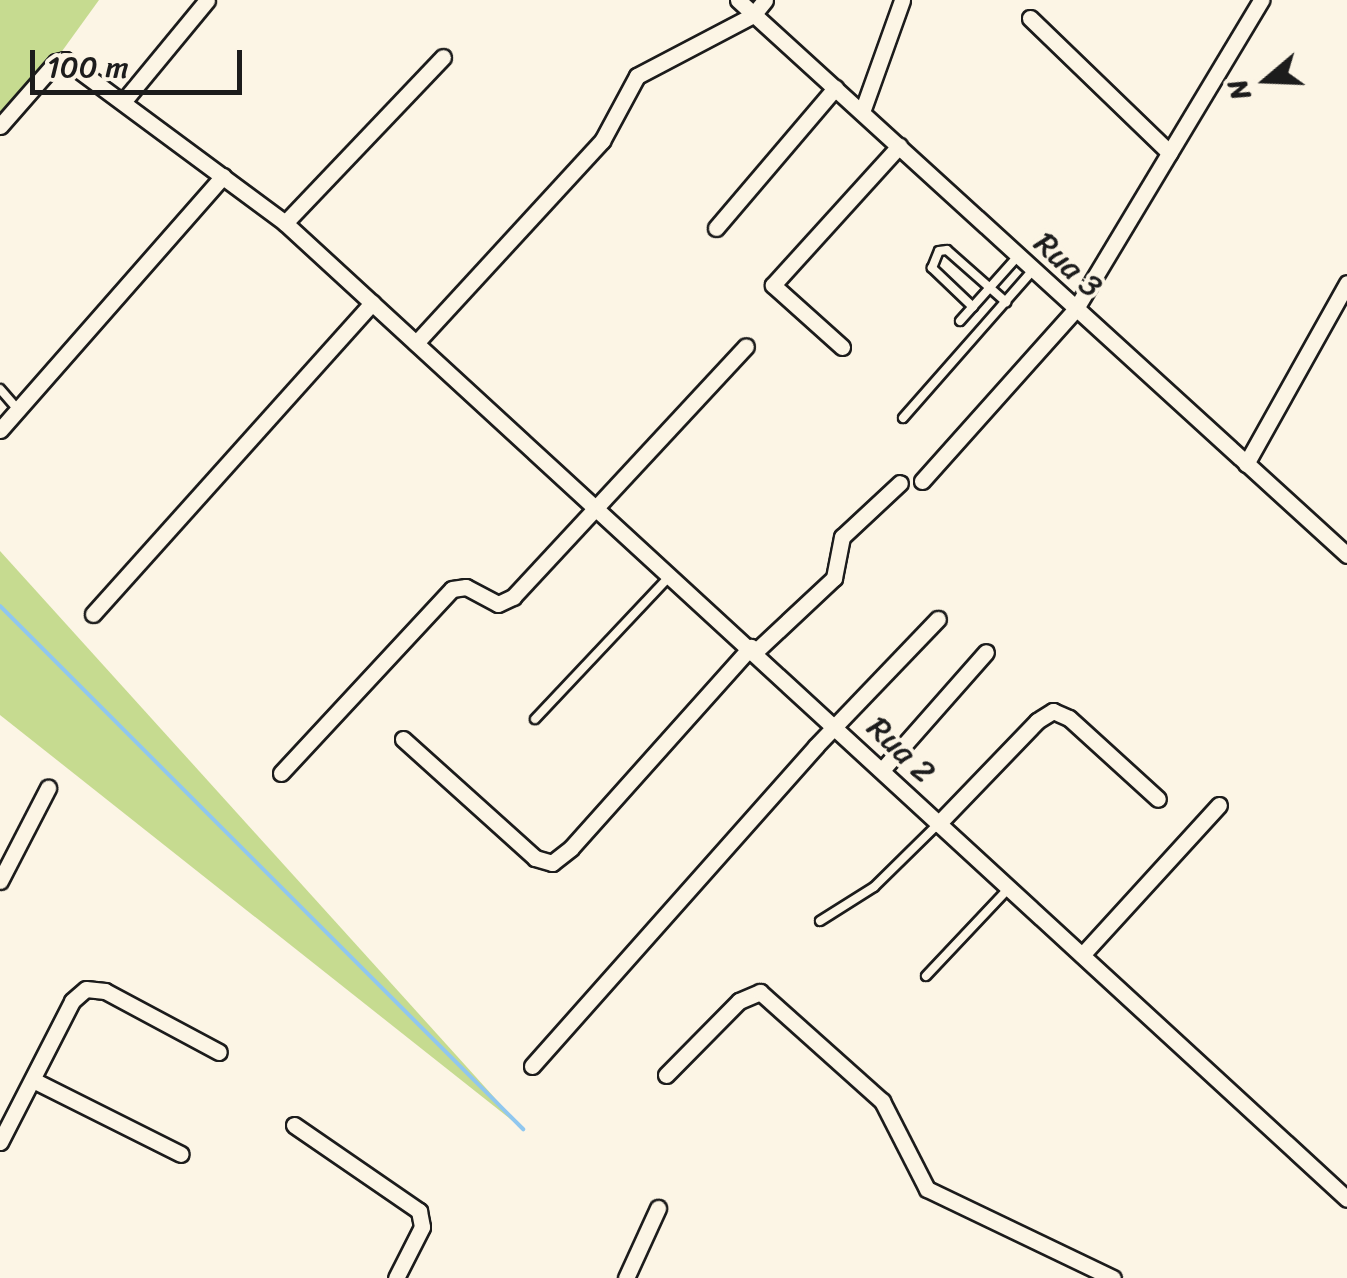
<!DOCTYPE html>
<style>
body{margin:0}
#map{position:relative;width:1347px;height:1278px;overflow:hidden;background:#fcf5e5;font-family:Sriracha,sans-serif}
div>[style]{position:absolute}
.green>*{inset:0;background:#c6db90}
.stream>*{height:4px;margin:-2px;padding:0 2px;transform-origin:2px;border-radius:2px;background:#90c7ef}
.roads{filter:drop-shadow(2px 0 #1c1c1c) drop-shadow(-2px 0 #1c1c1c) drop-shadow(0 2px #1c1c1c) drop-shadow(0 -2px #1c1c1c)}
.service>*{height:8px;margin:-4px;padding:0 4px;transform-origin:4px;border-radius:4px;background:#fcf5e5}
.minor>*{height:15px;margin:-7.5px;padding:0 7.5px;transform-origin:7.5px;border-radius:7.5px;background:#fcf5e5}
span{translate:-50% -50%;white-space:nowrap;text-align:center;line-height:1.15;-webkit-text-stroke:8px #fcf5e5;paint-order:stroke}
.street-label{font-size:32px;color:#1c1c1c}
.north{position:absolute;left:1217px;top:30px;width:100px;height:100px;-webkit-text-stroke:8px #fcf5e5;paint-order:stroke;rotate:251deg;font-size:28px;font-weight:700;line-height:40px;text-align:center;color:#1c1c1c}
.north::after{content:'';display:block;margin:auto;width:35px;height:45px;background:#1c1c1c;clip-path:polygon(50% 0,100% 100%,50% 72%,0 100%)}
.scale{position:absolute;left:30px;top:50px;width:212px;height:45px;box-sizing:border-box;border:5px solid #1c1c1c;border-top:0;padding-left:12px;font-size:30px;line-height:35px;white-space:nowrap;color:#1c1c1c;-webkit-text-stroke:8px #fcf5e5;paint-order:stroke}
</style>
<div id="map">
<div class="green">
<div style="clip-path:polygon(0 0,99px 0,0 137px)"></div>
<div style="clip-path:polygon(0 551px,523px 1129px,0 715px)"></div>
</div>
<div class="stream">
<div style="left:0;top:606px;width:740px;rotate:45deg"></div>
</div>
<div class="roads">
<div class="service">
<div style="left:973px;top:307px;width:57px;rotate:-136.4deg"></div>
<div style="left:932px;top:268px;width:18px;rotate:-68deg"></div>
<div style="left:939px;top:251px;width:8px;rotate:-7deg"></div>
<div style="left:947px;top:250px;width:79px;rotate:41.4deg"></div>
<div style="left:960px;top:321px;width:87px;rotate:-48.3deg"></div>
<div style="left:0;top:389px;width:28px;rotate:49deg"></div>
<div style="left:903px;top:418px;width:197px;rotate:-48.7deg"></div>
<div style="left:535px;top:719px;width:195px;rotate:-46.7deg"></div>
<div style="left:820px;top:921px;width:64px;rotate:-32.2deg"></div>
<div style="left:874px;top:887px;width:90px;rotate:-44.5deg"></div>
<div style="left:926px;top:976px;width:121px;rotate:-46.7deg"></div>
</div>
<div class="minor">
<div style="left:738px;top:0;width:824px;rotate:42.34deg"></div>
<div style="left:1030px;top:18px;width:194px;rotate:44deg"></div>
<div style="left:123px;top:102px;width:132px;rotate:-50.5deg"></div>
<div style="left:862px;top:112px;width:119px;rotate:-70.3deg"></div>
<div style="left:0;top:126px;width:85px;rotate:-48.8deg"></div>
<div style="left:56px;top:62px;width:9px;rotate:-13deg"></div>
<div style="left:65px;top:60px;width:274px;rotate:36.5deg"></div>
<div style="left:285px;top:223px;width:1442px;rotate:42.58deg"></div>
<div style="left:285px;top:223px;width:229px;rotate:-46.4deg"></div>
<div style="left:716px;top:228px;width:184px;rotate:-49.6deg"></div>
<div style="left:416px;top:343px;width:275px;rotate:-47.4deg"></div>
<div style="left:602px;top:141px;width:74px;rotate:-61.7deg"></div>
<div style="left:637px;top:76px;width:131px;rotate:-27.7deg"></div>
<div style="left:753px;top:15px;width:19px;rotate:-51deg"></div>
<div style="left:842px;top:347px;width:93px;rotate:-138.1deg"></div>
<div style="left:773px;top:285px;width:188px;rotate:-47.8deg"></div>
<div style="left:0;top:430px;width:338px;rotate:-48.7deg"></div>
<div style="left:1246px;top:464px;width:207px;rotate:-60.8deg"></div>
<div style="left:922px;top:481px;width:229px;rotate:-48.2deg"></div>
<div style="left:1075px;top:310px;width:362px;rotate:-59deg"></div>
<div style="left:93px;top:614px;width:418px;rotate:-48.1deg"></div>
<div style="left:756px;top:651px;width:107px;rotate:-43.1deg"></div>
<div style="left:834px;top:578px;width:42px;rotate:-79deg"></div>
<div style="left:842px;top:537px;width:79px;rotate:-43deg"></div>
<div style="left:403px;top:739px;width:178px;rotate:42deg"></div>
<div style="left:535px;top:858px;width:18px;rotate:16deg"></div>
<div style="left:552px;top:863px;width:24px;rotate:-38deg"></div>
<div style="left:571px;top:848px;width:270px;rotate:-48.2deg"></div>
<div style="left:882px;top:770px;width:157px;rotate:-48.6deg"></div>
<div style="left:281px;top:773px;width:251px;rotate:-47.1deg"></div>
<div style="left:452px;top:589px;width:14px;rotate:-8deg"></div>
<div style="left:466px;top:587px;width:36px;rotate:28deg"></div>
<div style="left:498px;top:604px;width:17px;rotate:-25deg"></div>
<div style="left:513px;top:597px;width:342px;rotate:-47.1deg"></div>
<div style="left:938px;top:824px;width:143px;rotate:-46.1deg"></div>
<div style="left:1037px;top:721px;width:19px;rotate:-32deg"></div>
<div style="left:1053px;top:711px;width:17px;rotate:24deg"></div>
<div style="left:1069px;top:718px;width:120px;rotate:42.3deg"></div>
<div style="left:0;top:881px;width:105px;rotate:-62.7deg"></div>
<div style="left:1082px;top:955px;width:203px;rotate:-47.6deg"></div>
<div style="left:532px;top:1066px;width:428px;rotate:-48.4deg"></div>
<div style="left:816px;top:746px;width:176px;rotate:-46.2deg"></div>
<div style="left:666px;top:1075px;width:104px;rotate:-45.4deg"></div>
<div style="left:739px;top:1001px;width:23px;rotate:-23deg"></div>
<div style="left:760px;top:992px;width:164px;rotate:41.8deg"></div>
<div style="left:882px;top:1101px;width:99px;rotate:62.9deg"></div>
<div style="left:927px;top:1189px;width:206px;rotate:25.6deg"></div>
<div style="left:33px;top:1080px;width:165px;rotate:26.6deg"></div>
<div style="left:294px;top:1125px;width:152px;rotate:34.5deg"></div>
<div style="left:419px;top:1211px;width:16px;rotate:79deg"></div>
<div style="left:422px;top:1227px;width:57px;rotate:117deg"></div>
<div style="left:0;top:1142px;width:158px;rotate:-62.9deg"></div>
<div style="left:72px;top:1001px;width:18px;rotate:-41deg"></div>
<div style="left:86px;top:989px;width:19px;rotate:6deg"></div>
<div style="left:105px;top:991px;width:129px;rotate:28.2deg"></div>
<div style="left:626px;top:1278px;width:77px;rotate:-65.4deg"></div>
</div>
</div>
<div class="street-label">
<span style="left:1068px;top:265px;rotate:43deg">Rua 3</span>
<span style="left:901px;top:750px;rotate:44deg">Rua 2</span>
</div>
<div class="north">N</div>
<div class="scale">100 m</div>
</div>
